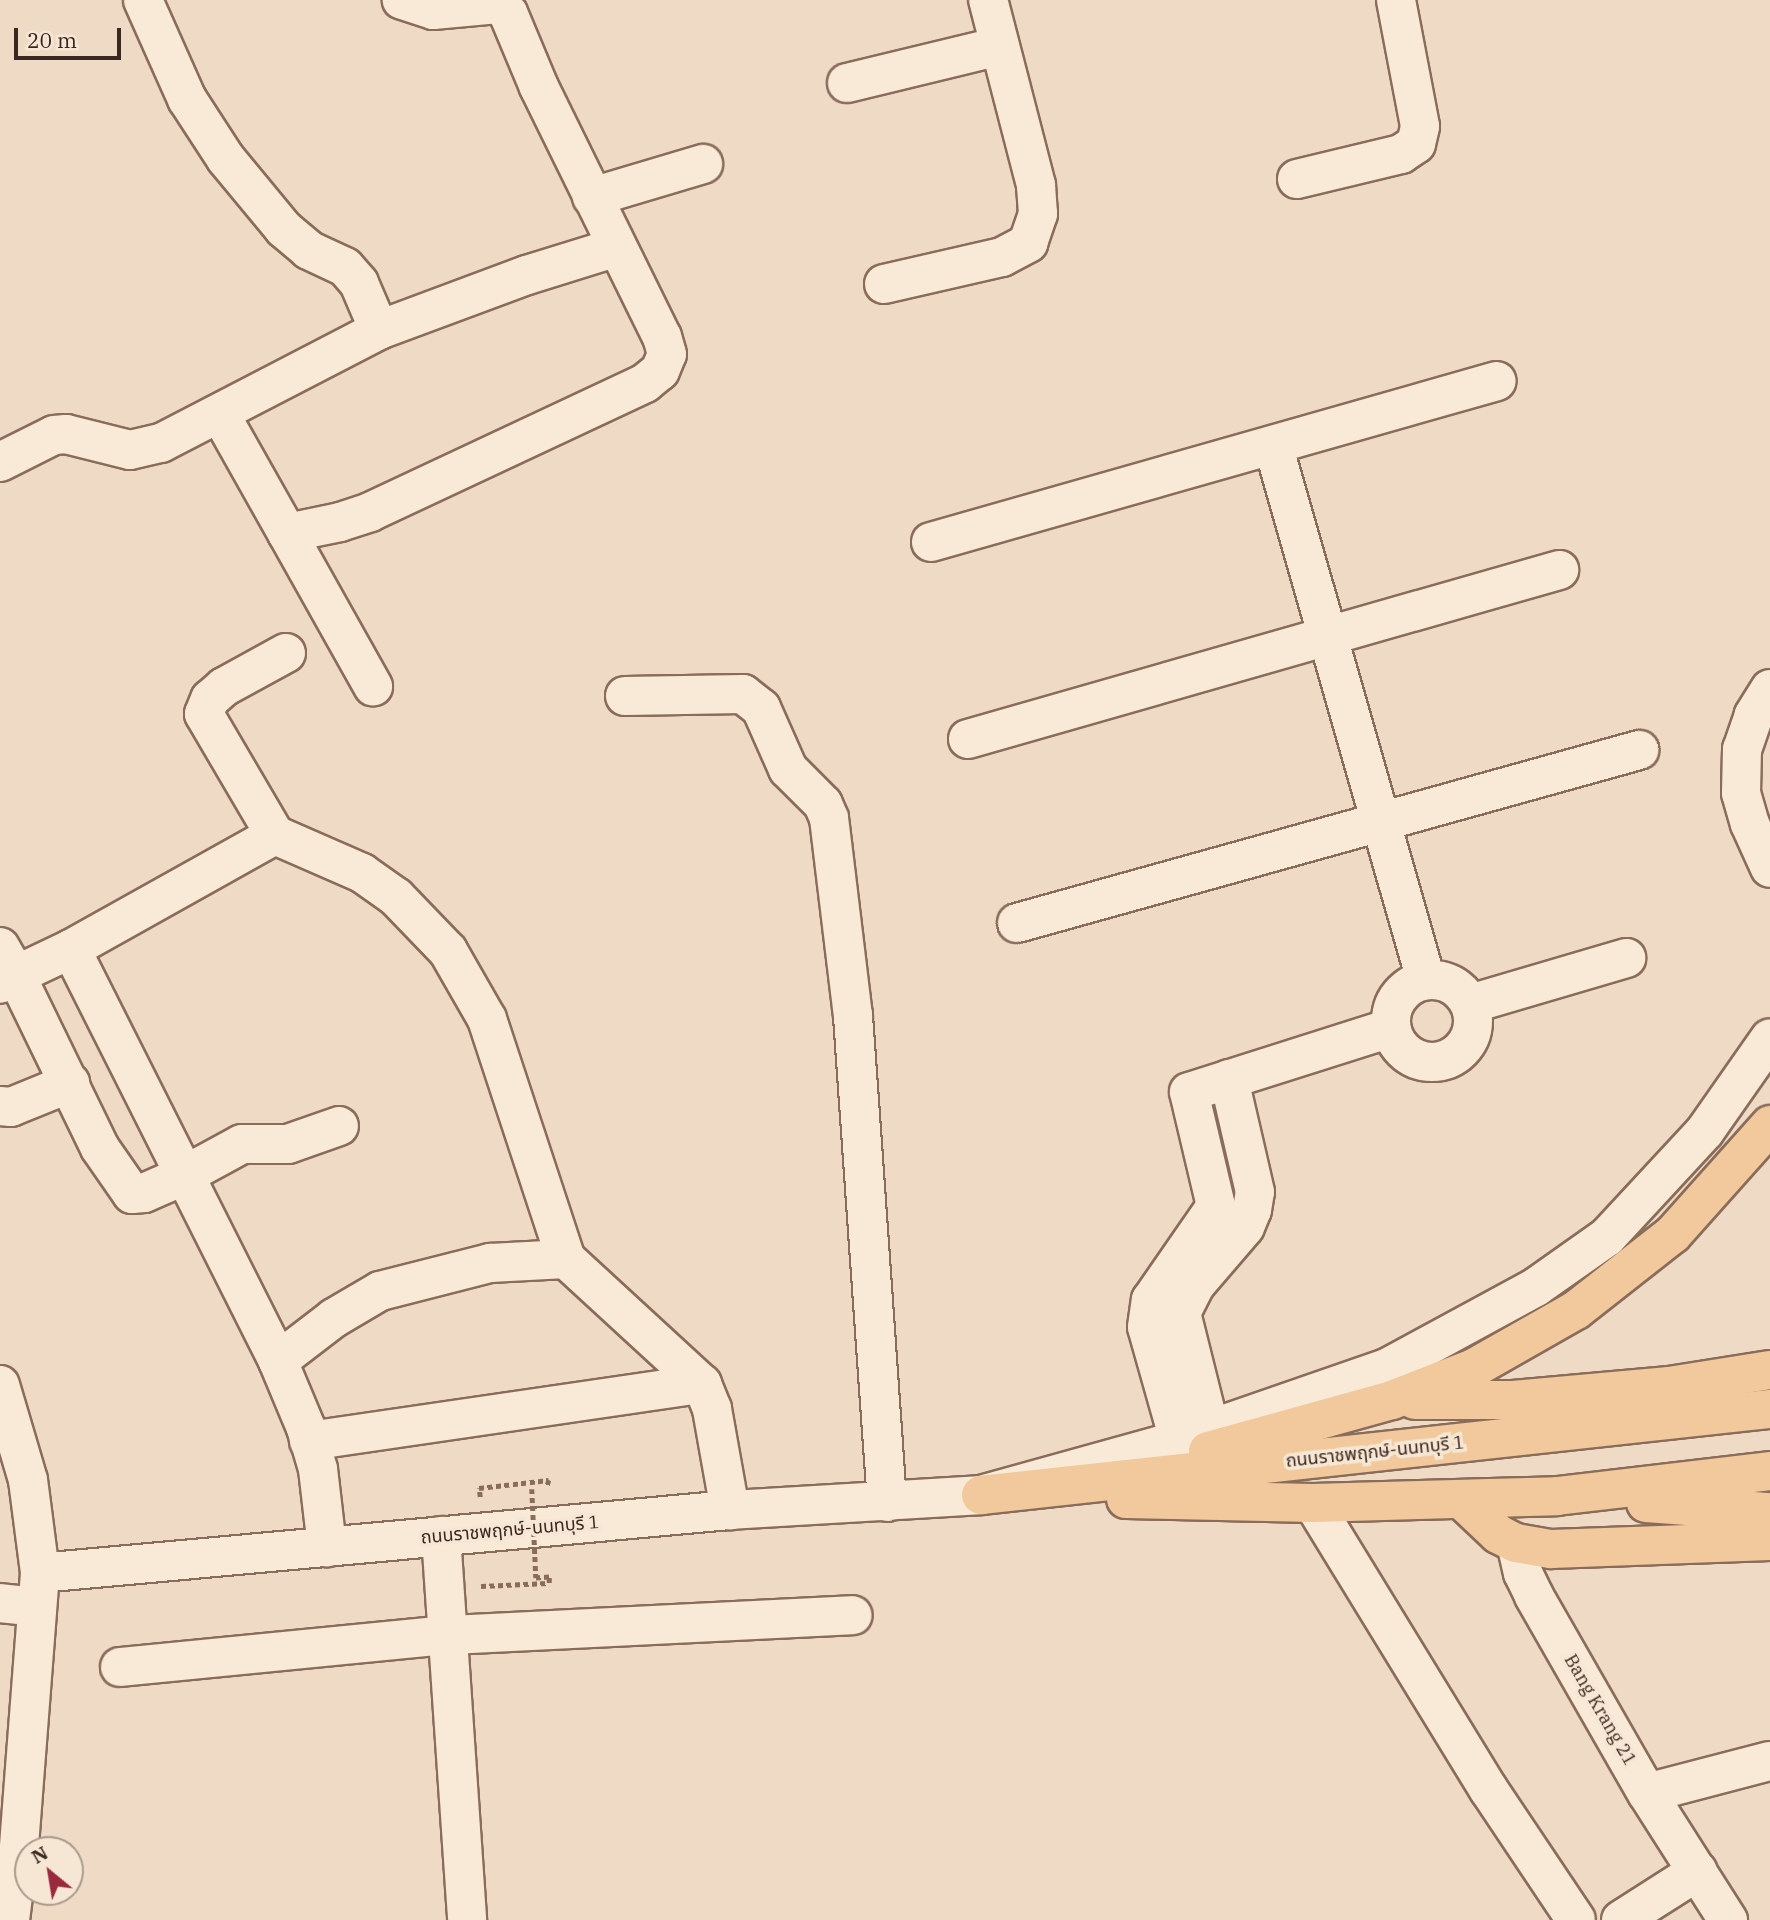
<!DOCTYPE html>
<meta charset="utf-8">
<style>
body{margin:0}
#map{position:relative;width:1770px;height:1920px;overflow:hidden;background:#efdbc5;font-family:"IBM Plex Serif","Noto Sans Thai",serif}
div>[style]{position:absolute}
.path>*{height:4.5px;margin-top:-2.25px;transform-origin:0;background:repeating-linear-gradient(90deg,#8a6c5a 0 5px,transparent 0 8.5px)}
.roads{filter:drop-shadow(2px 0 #8a6c5a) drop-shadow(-2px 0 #8a6c5a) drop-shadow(0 2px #8a6c5a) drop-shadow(0 -2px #8a6c5a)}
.minor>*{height:38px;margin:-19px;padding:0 19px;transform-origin:19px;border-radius:19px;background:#f9ead8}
.minor>.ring{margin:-19px;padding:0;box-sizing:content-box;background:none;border:38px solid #f9ead8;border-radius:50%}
.major>*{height:38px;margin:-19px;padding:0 19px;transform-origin:19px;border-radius:19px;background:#f2c99c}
.path-bridge>*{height:4.5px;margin-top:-2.25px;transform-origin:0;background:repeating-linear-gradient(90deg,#8a6c5a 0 5px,transparent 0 8.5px)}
span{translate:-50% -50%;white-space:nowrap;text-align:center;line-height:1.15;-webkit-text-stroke:7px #f6e7d4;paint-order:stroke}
.street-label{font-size:18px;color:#3a271f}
.north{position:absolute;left:14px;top:1836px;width:70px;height:70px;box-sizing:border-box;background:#f6e7d4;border:2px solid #ab9a8c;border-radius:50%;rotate:330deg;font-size:19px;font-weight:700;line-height:28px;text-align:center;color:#3a271f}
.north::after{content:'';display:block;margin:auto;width:24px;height:32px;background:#9a293e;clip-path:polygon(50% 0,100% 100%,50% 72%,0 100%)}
.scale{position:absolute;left:14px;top:28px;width:107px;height:32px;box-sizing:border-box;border:4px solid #3a271f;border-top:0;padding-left:9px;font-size:21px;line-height:24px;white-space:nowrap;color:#3a271f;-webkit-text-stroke:5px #f6e7d4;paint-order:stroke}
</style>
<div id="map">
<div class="path">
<div style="left:480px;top:1497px;width:9px;rotate:-96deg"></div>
<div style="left:479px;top:1488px;width:70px;rotate:-6.5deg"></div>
<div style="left:549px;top:1480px;width:7px;rotate:106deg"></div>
<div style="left:481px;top:1586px;width:68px;rotate:-2.5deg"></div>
<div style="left:549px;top:1583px;width:6px;rotate:-90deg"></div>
<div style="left:549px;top:1577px;width:13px;rotate:176deg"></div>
</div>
<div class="roads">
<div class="minor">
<div style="left:847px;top:83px;width:157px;rotate:-13.6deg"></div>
<div style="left:1297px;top:179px;width:107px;rotate:-13.5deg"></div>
<div style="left:1401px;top:154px;width:18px;rotate:-34deg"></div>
<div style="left:1416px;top:144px;width:18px;rotate:-77deg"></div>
<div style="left:1420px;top:126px;width:128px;rotate:-100.8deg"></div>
<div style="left:592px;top:197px;width:116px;rotate:-16.6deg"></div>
<div style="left:884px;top:284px;width:121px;rotate:-12.9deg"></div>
<div style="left:1002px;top:257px;width:30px;rotate:-28deg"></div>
<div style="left:1028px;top:243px;width:31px;rotate:-71deg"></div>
<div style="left:1038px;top:214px;width:29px;rotate:-94deg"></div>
<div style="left:1036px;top:185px;width:191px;rotate:-104.5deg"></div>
<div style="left:379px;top:330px;width:158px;rotate:-20.4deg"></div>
<div style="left:527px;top:275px;width:94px;rotate:-17.3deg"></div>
<div style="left:220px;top:414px;width:137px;rotate:60.6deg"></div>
<div style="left:287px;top:533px;width:54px;rotate:-11.7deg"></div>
<div style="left:340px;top:522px;width:32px;rotate:-18deg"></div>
<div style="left:370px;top:512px;width:304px;rotate:-25.1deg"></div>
<div style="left:645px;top:383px;width:19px;rotate:-39deg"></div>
<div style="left:660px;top:371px;width:18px;rotate:-68deg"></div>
<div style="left:667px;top:354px;width:18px;rotate:-106deg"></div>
<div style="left:662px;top:337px;width:279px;rotate:-116.2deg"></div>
<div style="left:539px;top:87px;width:80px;rotate:-112.7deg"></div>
<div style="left:508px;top:13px;width:13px;rotate:-138deg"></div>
<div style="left:498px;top:4px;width:65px;rotate:174.7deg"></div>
<div style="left:433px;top:10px;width:33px;rotate:-162deg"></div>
<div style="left:1273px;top:445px;width:556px;rotate:74.04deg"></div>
<div style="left:0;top:462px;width:60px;rotate:-26.6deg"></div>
<div style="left:54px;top:435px;width:12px;rotate:-5deg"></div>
<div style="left:66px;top:434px;width:66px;rotate:14deg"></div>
<div style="left:130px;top:450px;width:32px;rotate:-13deg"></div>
<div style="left:161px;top:443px;width:246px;rotate:-27.4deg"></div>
<div style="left:379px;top:330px;width:51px;rotate:-113.1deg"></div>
<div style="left:359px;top:283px;width:21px;rotate:-131deg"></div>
<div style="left:345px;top:267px;width:40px;rotate:-155deg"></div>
<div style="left:309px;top:250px;width:33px;rotate:-140deg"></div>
<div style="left:284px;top:229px;width:91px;rotate:-129.6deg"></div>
<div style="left:226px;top:159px;width:72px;rotate:-123deg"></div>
<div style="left:187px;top:99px;width:108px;rotate:-114deg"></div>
<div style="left:287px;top:533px;width:176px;rotate:60.7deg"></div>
<div style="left:931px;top:542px;width:588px;rotate:-15.88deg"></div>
<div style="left:286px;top:653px;width:71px;rotate:151.3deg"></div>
<div style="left:224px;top:687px;width:18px;rotate:139deg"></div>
<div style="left:210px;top:699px;width:16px;rotate:112deg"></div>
<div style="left:204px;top:714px;width:140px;rotate:59.6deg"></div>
<div style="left:275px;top:835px;width:234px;rotate:150.8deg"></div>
<div style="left:71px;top:949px;width:61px;rotate:154.7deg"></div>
<div style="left:16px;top:975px;width:192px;rotate:64.1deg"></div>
<div style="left:100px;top:1148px;width:56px;rotate:55.2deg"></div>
<div style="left:132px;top:1194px;width:12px;rotate:-5deg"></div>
<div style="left:144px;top:1193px;width:43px;rotate:-23.6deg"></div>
<div style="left:183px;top:1176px;width:67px;rotate:-28.5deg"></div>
<div style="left:242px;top:1144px;width:46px"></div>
<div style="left:288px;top:1144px;width:54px;rotate:-19.4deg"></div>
<div style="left:1770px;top:689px;width:31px;rotate:122deg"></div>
<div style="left:1754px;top:715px;width:36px;rotate:109deg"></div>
<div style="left:1742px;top:749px;width:44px;rotate:91.3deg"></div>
<div style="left:1741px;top:793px;width:32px;rotate:74deg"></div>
<div style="left:1750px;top:824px;width:48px;rotate:65.6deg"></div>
<div style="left:625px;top:696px;width:118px;rotate:-1deg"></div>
<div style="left:743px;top:694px;width:23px;rotate:38deg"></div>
<div style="left:761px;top:708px;width:67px;rotate:66.1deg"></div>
<div style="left:788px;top:769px;width:49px;rotate:45deg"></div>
<div style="left:823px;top:804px;width:15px;rotate:67deg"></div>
<div style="left:829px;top:818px;width:199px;rotate:83.1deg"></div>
<div style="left:853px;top:1016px;width:487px;rotate:86deg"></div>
<div style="left:968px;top:739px;width:615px;rotate:-15.96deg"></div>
<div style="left:275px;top:835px;width:95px;rotate:23.6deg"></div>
<div style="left:362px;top:873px;width:42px;rotate:35.2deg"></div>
<div style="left:396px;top:897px;width:75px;rotate:46.1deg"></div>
<div style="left:448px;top:951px;width:78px;rotate:60.2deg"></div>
<div style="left:487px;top:1019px;width:253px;rotate:71.8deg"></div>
<div style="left:1017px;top:923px;width:646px;rotate:-15.54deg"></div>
<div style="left:0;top:947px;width:32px;rotate:60deg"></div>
<div style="left:16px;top:975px;width:18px;rotate:151deg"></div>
<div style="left:71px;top:949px;width:461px;rotate:63.3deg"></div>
<div style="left:278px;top:1361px;width:73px;rotate:67.3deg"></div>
<div style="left:306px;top:1428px;width:43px;rotate:73.7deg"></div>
<div style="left:318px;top:1469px;width:79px;rotate:83.4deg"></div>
<div class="ring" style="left:1391px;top:980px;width:44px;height:44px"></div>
<div style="left:1470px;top:1004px;width:163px;rotate:-16.4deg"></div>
<div style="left:0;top:1106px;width:11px;rotate:5deg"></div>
<div style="left:11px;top:1107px;width:64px;rotate:-22.1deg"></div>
<div style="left:278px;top:1361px;width:71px;rotate:-37.5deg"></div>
<div style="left:334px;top:1318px;width:53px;rotate:-30.4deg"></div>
<div style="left:380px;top:1291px;width:114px;rotate:-14.3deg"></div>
<div style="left:490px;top:1263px;width:76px;rotate:-3deg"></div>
<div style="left:566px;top:1259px;width:185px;rotate:42.6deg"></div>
<div style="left:702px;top:1384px;width:27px;rotate:68deg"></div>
<div style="left:712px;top:1409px;width:103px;rotate:79.9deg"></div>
<div style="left:0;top:1385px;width:99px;rotate:73.6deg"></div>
<div style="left:28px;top:1480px;width:94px;rotate:82.6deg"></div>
<div style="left:40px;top:1573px;width:284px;rotate:94.4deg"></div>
<div style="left:18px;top:1856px;width:64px;rotate:97.1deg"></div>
<div style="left:1210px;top:1429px;width:120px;rotate:-104deg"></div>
<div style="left:1181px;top:1313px;width:33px;rotate:-63deg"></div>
<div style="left:1196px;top:1284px;width:75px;rotate:-49.3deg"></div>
<div style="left:1245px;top:1227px;width:18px;rotate:-68deg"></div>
<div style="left:1252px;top:1210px;width:18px;rotate:-81deg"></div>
<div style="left:1255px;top:1192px;width:116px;rotate:-103deg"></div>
<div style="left:1179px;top:1440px;width:117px;rotate:-105.8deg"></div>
<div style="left:1147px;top:1327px;width:27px;rotate:-82deg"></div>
<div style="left:1151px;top:1300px;width:114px;rotate:-55.3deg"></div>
<div style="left:1216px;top:1206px;width:117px;rotate:-103.3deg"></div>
<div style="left:1189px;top:1092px;width:212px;rotate:-17.6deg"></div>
<div style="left:309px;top:1441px;width:397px;rotate:-8.3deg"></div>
<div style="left:1313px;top:1503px;width:337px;rotate:58.5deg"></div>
<div style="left:1489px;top:1790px;width:156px;rotate:56.2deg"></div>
<div style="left:441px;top:1536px;width:385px;rotate:86.1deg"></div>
<div style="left:1516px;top:1543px;width:31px;rotate:77deg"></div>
<div style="left:1523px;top:1573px;width:25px;rotate:64deg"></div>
<div style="left:1534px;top:1596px;width:227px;rotate:60.2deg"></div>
<div style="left:1647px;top:1793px;width:151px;rotate:57.5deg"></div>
<div style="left:40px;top:1573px;width:693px;rotate:-5.22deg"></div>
<div style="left:730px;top:1510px;width:251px;rotate:-3.4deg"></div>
<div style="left:981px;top:1495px;width:205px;rotate:-15.5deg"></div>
<div style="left:1179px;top:1440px;width:220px;rotate:-19.1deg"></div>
<div style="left:1387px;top:1368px;width:170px;rotate:-28.5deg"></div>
<div style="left:1536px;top:1287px;width:87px;rotate:-35.2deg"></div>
<div style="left:1607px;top:1237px;width:144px;rotate:-47.2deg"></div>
<div style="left:1705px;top:1131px;width:113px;rotate:-55deg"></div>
<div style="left:0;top:1603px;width:37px;rotate:6deg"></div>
<div style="left:120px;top:1667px;width:331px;rotate:-5.6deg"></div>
<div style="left:449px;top:1635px;width:404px;rotate:-2.8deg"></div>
<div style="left:1647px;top:1793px;width:127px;rotate:-14.6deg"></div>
<div style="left:1621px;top:1920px;width:91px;rotate:-32.5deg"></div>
</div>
<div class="major">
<div style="left:1415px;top:1400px;width:98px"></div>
<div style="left:1513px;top:1400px;width:157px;rotate:-5.1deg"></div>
<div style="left:1669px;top:1386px;width:102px;rotate:-9deg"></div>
<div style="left:1208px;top:1451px;width:191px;rotate:-15.5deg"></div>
<div style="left:1392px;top:1400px;width:88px;rotate:-21.3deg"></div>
<div style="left:1474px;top:1368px;width:117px;rotate:-29.6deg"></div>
<div style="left:1576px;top:1310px;width:123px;rotate:-38.1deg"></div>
<div style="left:1673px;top:1234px;width:146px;rotate:-48.3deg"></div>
<div style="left:981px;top:1495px;width:794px;rotate:-6.22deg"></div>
<div style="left:1126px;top:1499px;width:187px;rotate:1.2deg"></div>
<div style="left:1313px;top:1503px;width:244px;rotate:-1.6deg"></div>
<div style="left:1557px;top:1496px;width:214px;rotate:-6.7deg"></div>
<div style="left:1461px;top:1499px;width:51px;rotate:43.4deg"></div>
<div style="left:1498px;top:1534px;width:20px;rotate:27deg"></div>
<div style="left:1516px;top:1543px;width:36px;rotate:10deg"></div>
<div style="left:1551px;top:1549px;width:219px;rotate:-2.1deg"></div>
<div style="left:1646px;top:1503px;width:124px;rotate:4.2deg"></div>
</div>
</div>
<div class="path-bridge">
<div style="left:532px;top:1489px;width:89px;rotate:87.4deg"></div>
</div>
<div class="street-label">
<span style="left:1375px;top:1452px;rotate:-6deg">ถนนราชพฤกษ์-นนทบุรี 1</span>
<span style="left:510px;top:1530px;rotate:-5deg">ถนนราชพฤกษ์-นนทบุรี 1</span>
<span style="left:1600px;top:1710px;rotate:60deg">Bang Krang 21</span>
</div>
<div class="north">N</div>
<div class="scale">20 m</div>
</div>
